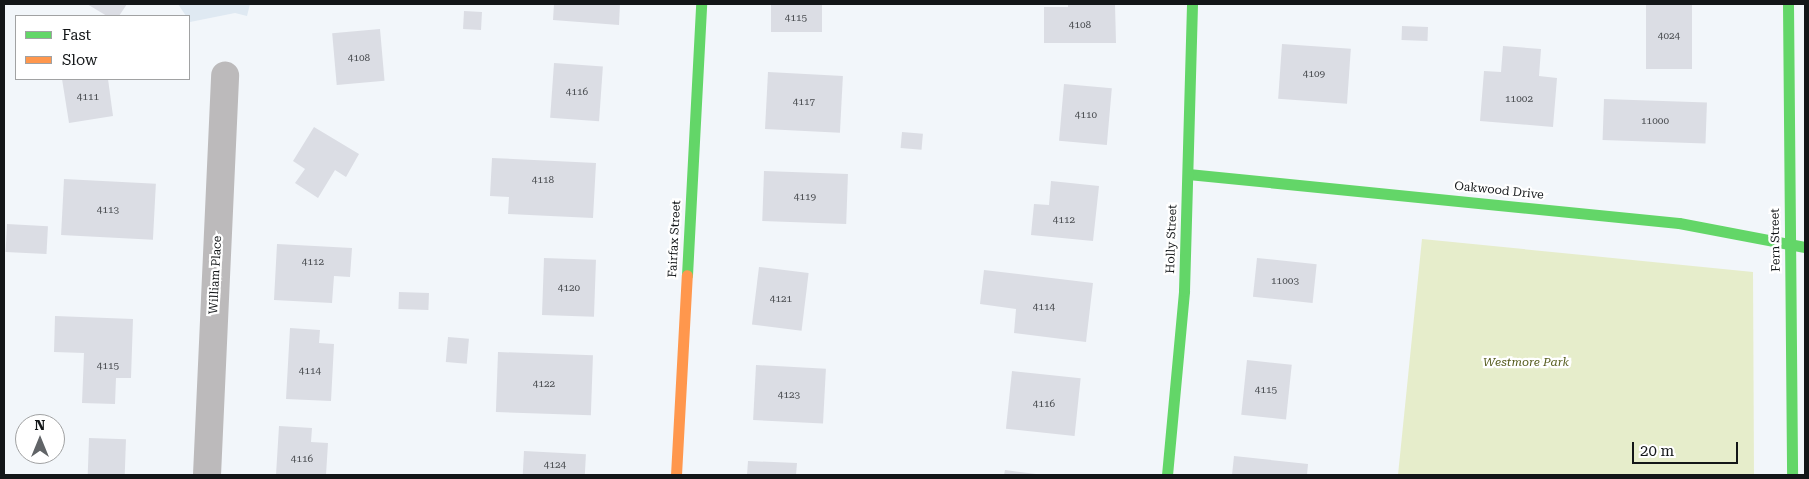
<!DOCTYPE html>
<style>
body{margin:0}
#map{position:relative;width:1809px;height:479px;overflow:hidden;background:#f2f6fa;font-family:"Roboto Serif",serif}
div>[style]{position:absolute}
.built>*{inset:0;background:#dfe9f2}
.green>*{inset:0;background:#e6edcb}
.building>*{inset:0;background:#dbdde4;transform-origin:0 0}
.street>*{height:28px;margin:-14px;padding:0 14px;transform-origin:14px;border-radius:14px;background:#bcbabb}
.fast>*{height:11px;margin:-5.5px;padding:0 5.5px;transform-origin:5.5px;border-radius:5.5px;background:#63d668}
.slow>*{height:11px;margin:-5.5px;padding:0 5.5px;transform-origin:5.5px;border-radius:5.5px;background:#ff974d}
span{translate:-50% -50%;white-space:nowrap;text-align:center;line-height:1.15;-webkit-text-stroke:4.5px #fff;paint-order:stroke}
.number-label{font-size:10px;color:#494c50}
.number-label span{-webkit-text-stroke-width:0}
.street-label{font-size:12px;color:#131618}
.park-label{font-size:12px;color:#565c1e;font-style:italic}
.frame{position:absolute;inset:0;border:5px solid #131618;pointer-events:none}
.legend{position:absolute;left:15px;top:15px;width:175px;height:65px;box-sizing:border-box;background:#fff;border:1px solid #a1a2a3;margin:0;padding:6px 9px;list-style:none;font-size:15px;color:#131618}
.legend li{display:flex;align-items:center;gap:10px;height:25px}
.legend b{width:25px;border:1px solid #a1a2a3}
.north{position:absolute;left:15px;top:414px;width:50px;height:50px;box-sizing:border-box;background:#fff;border:1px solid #a1a2a3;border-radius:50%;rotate:0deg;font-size:14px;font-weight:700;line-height:20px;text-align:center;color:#131618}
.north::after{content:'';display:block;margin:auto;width:18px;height:22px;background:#616467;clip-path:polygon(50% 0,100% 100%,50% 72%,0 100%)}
.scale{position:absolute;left:1632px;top:442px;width:106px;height:22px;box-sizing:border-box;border:2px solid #131618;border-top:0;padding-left:6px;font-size:15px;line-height:18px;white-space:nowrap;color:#131618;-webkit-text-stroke:4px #fff;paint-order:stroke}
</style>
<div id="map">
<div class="built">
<div style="clip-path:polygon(178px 4px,250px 4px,247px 16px,235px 13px,190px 22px)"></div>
</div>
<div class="green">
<div style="clip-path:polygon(1422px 239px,1753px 272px,1754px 475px,1398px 475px)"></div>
</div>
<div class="building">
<div style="clip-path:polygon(87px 4px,127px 4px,119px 16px,107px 16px)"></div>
<div style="clip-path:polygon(554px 4px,620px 4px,619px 25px,553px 20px)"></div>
<div style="left:771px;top:4px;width:51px;height:28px"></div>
<div style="clip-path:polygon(1068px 4px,1115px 4px,1116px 43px,1044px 43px,1044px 7px,1068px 7px)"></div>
<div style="left:1646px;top:4px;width:46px;height:65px"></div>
<div style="left:464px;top:11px;width:18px;height:18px;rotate:3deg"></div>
<div style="left:1402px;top:26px;width:26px;height:14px;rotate:2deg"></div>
<div style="left:380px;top:29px;width:52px;height:48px;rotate:85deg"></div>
<div style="left:1282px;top:44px;width:69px;height:55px;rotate:4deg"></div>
<div style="clip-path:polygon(1503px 46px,1541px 49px,1539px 76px,1557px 78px,1553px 127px,1480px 121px,1484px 71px,1501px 72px)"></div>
<div style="left:554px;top:63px;width:49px;height:55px;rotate:4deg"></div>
<div style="left:768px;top:72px;width:75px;height:57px;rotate:3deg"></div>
<div style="clip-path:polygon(62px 79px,108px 79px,113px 116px,69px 123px)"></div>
<div style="left:1064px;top:84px;width:48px;height:57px;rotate:5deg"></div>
<div style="left:1604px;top:99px;width:103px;height:41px;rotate:2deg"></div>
<div style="clip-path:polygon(314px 127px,359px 154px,346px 177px,335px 170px,318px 198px,295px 183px,305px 169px,293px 161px)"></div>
<div style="left:902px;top:132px;width:21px;height:16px;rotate:5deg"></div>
<div style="clip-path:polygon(492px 158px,596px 163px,593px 218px,508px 214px,509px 197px,490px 196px)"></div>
<div style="left:764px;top:171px;width:84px;height:50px;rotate:2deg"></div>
<div style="left:64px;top:179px;width:92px;height:56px;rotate:3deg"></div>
<div style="clip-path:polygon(1051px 181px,1099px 186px,1093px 241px,1031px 235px,1034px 204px,1049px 205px)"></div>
<div style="left:7px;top:224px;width:41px;height:28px;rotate:3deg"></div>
<div style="clip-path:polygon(277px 244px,352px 248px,350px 277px,334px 276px,332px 303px,274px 300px)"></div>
<div style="left:544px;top:258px;width:52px;height:57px;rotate:2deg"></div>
<div style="left:1257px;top:258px;width:60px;height:39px;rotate:6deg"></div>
<div style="left:759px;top:267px;width:50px;height:58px;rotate:7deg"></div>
<div style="clip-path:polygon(984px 270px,1093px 283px,1086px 342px,1014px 333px,1016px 309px,980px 304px)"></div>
<div style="left:399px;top:292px;width:30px;height:17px;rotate:2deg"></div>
<div style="clip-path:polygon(55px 316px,133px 319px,131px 378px,116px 378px,115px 404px,82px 403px,84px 353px,54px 352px)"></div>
<div style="clip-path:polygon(290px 328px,320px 330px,319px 343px,334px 344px,331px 401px,286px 399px)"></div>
<div style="left:448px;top:337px;width:21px;height:25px;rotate:5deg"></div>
<div style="left:498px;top:352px;width:95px;height:60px;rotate:2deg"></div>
<div style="left:1247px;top:360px;width:45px;height:55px;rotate:6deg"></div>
<div style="left:756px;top:365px;width:70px;height:55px;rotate:3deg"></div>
<div style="left:1012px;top:371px;width:69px;height:58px;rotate:6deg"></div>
<div style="clip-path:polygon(279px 426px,312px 428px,311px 442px,328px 443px,326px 475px,276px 475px)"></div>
<div style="left:89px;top:438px;width:37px;height:37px;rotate:2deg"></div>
<div style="left:524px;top:451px;width:62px;height:24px;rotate:3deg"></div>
<div style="clip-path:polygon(1234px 456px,1308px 464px,1307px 475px,1232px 475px)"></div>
<div style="clip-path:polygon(748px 461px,797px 463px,796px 475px,747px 475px)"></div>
<div style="clip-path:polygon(1005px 470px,1036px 474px,1036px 475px,1004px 475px)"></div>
</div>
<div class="street">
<div style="left:207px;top:475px;width:400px;rotate:-87.4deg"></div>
</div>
<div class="fast">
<div style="left:1788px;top:4px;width:471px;rotate:89.5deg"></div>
<div style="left:1188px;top:174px;width:493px;rotate:5.7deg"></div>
<div style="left:1679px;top:223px;width:128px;rotate:10.8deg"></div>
<div style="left:687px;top:275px;width:271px;rotate:-87deg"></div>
<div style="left:1167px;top:475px;width:185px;rotate:-84.7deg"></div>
<div style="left:1184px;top:291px;width:287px;rotate:-88.4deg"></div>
</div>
<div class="slow">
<div style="left:676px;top:475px;width:200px;rotate:-86.9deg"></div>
</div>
<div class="number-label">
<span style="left:796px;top:18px">4115</span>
<span style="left:1080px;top:25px">4108</span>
<span style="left:1669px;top:36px">4024</span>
<span style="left:359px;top:58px">4108</span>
<span style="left:1314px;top:74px">4109</span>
<span style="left:577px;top:92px">4116</span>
<span style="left:88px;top:97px">4111</span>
<span style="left:1519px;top:99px">11002</span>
<span style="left:804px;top:102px">4117</span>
<span style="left:1086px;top:115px">4110</span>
<span style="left:1655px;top:121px">11000</span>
<span style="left:543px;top:180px">4118</span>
<span style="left:805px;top:197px">4119</span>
<span style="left:108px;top:210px">4113</span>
<span style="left:1064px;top:220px">4112</span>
<span style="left:313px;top:262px">4112</span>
<span style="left:1285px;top:281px">11003</span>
<span style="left:569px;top:288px">4120</span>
<span style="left:781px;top:299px">4121</span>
<span style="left:1044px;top:307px">4114</span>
<span style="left:108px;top:366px">4115</span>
<span style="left:310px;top:371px">4114</span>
<span style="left:544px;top:384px">4122</span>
<span style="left:1266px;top:390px">4115</span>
<span style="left:789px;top:395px">4123</span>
<span style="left:1044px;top:404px">4116</span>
<span style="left:302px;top:459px">4116</span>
<span style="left:555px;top:465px">4124</span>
</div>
<div class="street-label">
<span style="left:1499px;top:191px;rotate:6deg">Oakwood Drive</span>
<span style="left:675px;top:239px;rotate:-87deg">Fairfax Street</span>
<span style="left:1172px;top:239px;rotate:-88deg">Holly Street</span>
<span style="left:1776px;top:240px;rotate:-91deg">Fern Street</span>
<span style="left:216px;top:275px;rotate:-87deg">William Place</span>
</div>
<div class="park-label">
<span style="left:1526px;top:363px">Westmore Park</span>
</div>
<div class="frame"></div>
<ul class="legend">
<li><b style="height:6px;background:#63d668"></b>Fast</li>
<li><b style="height:6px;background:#ff974d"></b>Slow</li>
</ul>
<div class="north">N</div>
<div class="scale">20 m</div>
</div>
